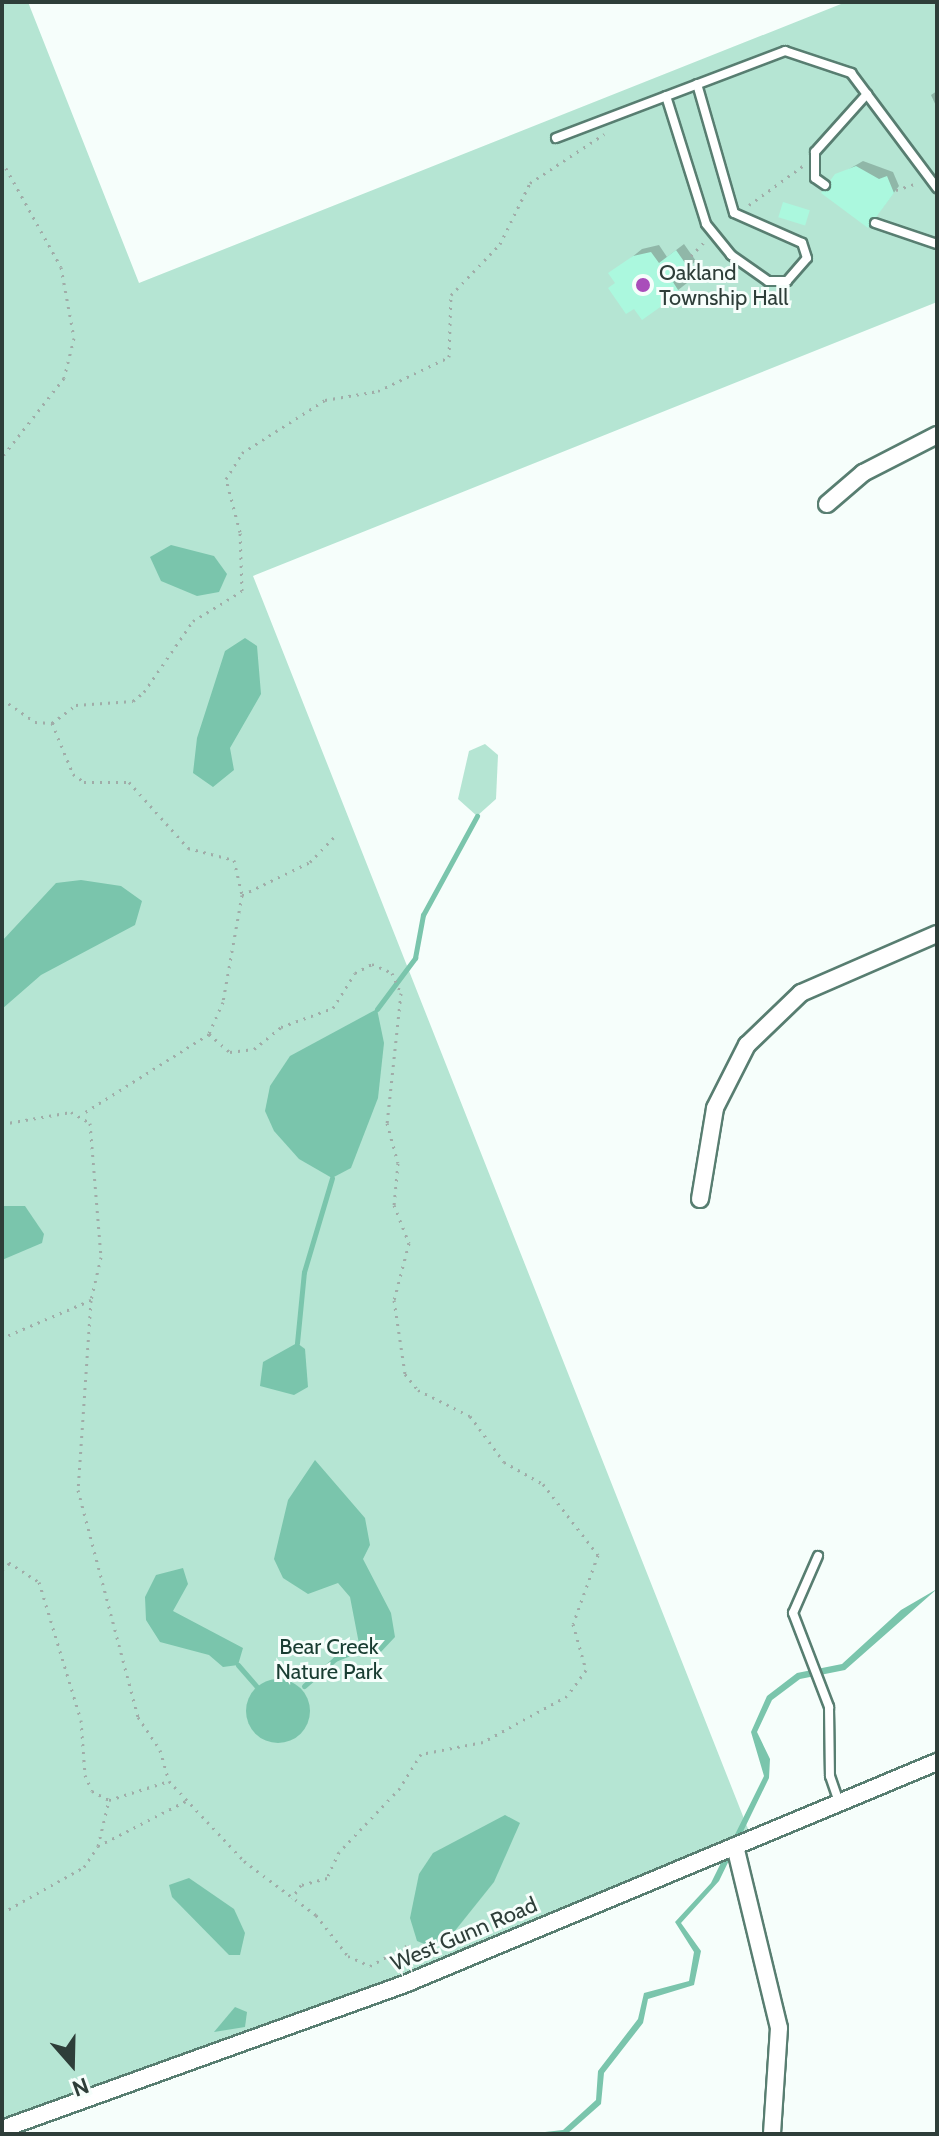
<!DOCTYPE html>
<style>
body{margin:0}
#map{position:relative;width:939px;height:2136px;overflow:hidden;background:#f6fefb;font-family:Cabin,sans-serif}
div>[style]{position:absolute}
.green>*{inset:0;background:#b5e5d3}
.water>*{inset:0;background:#7ac5ac}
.round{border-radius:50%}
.shadow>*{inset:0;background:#0003}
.stream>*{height:5px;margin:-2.5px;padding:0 2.5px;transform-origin:2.5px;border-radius:2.5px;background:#7ac5ac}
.building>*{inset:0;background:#abf8de;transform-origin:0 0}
.path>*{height:3px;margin-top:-1.5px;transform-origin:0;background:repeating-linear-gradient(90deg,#a0aca8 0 2px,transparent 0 8px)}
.roads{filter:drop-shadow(2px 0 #587e71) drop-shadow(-2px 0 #587e71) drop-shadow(0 2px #587e71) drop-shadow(0 -2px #587e71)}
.lane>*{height:8px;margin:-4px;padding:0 4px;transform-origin:4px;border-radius:4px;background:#fff}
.street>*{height:16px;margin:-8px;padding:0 8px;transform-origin:8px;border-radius:8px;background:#fff}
.dots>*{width:22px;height:22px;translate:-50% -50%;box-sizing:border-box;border:4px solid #f6fefb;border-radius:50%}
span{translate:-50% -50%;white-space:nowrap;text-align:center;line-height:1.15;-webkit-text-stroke:6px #f6fefb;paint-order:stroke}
.poi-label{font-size:22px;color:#2e3e39}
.left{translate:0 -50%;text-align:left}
.park-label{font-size:22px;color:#193d32}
.street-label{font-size:22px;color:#2e3e39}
.frame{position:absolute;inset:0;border:4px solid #2e3e39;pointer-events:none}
.north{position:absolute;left:32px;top:2024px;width:80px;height:80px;-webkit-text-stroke:6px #f6fefb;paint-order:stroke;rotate:160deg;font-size:22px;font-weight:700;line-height:32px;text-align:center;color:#2e3e39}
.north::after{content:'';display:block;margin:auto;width:28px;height:36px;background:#2e3e39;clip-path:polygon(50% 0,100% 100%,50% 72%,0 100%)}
</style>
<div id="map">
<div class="green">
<div style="clip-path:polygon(2px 2px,28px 2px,139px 283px,846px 2px,937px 2px,937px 302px,253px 576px,754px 1844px,2px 2134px)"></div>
<div style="clip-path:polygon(485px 744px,498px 755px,496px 799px,477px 816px,458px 799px,469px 751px)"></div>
</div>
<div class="water">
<div style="clip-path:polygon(171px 545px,214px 556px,227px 574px,219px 592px,197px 596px,161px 581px,150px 557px)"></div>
<div style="clip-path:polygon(245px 638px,257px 646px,261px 694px,230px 748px,234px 770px,213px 787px,193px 773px,197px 738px,225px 651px)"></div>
<div style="clip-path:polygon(81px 880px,121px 886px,142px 901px,135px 925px,41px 975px,2px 1009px,2px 941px,56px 883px)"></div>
<div style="clip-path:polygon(377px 1009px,384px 1043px,378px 1098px,351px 1168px,332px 1178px,299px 1159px,274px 1131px,265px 1111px,270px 1086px,290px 1056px)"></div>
<div style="clip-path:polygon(2px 1206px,25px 1206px,44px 1234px,42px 1243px,2px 1260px)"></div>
<div style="clip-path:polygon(297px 1343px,305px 1349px,308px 1387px,294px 1395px,260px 1386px,263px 1362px)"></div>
<div style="clip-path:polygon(315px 1460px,365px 1518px,370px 1545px,363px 1559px,391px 1613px,395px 1637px,379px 1654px,360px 1649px,350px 1597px,338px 1583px,308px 1594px,283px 1578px,274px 1559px,288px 1500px)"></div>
<div style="clip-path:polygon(183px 1568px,188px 1584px,173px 1611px,243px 1648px,238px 1665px,223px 1667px,209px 1655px,160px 1642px,146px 1620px,145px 1597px,156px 1575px)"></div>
<div style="clip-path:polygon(937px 1589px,845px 1670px,800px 1679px,772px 1700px,757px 1732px,770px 1759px,769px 1778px,719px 1881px,681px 1923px,701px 1951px,694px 1985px,648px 1999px,643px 2023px,604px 2073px,601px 2104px,567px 2134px,527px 2134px,563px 2130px,596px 2100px,598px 2071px,638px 2019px,644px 1993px,689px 1981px,694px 1952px,675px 1922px,711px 1883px,764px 1776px,751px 1732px,767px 1696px,797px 1673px,842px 1664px,901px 1610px)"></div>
<div class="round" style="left:246px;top:1679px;width:64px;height:64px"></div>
<div style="clip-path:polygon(505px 1815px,520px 1823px,494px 1882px,450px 1937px,432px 1947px,417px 1941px,410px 1918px,419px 1874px,433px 1853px)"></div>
<div style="clip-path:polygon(189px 1878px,234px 1909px,245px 1933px,240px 1955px,229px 1955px,172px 1897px,169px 1885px)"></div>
<div style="clip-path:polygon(235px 2007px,247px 2012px,245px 2027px,214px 2032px)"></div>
</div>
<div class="shadow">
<div style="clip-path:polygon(937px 91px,937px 108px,931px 95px)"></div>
<div style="clip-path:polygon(863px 161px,893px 172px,899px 186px,873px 220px,837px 176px)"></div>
<div style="clip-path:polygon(684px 244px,696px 261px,680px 275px,687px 283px,643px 318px,611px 274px,642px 249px,659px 245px,667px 257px)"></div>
</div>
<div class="stream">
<div style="left:377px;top:1009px;width:64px;rotate:-53.3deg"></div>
<div style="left:415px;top:958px;width:44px;rotate:-79.5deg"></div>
<div style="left:423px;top:915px;width:113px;rotate:-61.4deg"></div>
<div style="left:297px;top:1343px;width:71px;rotate:-84.4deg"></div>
<div style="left:304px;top:1272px;width:98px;rotate:-73.4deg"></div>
<div style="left:238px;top:1665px;width:28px;rotate:49deg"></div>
<div style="left:304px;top:1686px;width:41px;rotate:-41.1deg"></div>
<div style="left:335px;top:1659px;width:27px;rotate:-22deg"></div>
</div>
<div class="building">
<div style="clip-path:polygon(856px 166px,879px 179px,887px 176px,894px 193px,868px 228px,821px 193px,835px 174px)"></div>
<div style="left:783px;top:202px;width:28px;height:16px;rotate:17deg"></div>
<div style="clip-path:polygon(676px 250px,690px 270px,673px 282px,680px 293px,642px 320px,634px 309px,626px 314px,608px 288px,615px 283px,608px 273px,633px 256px,651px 252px,659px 263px)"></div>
</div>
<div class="path">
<div style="left:2px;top:161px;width:121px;rotate:60.9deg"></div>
<div style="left:61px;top:267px;width:72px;rotate:79.6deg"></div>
<div style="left:74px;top:338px;width:41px;rotate:104deg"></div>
<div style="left:64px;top:378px;width:100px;rotate:128.1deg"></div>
<div style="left:896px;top:190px;width:23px;rotate:-18deg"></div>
<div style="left:749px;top:205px;width:68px;rotate:-36deg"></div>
<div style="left:691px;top:256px;width:22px;rotate:-47deg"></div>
<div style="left:2px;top:699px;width:40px;rotate:34.9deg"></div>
<div style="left:35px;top:722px;width:17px;rotate:3deg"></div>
<div style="left:52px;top:723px;width:30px;rotate:-37deg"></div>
<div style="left:76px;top:705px;width:57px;rotate:-4deg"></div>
<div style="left:133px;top:701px;width:14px;rotate:-39deg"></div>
<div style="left:144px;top:692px;width:86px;rotate:-55.4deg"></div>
<div style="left:193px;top:621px;width:57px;rotate:-31.5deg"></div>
<div style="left:242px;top:591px;width:59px;rotate:-91.9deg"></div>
<div style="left:240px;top:532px;width:55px;rotate:-104.8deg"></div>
<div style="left:226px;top:479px;width:31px;rotate:-58deg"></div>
<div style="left:242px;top:453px;width:98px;rotate:-32.6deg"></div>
<div style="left:325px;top:400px;width:54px;rotate:-9.6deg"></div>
<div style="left:378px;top:391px;width:79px;rotate:-25.6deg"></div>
<div style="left:449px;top:357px;width:62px;rotate:-88.2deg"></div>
<div style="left:451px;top:295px;width:71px;rotate:-46.1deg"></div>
<div style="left:500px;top:244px;width:68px;rotate:-63.8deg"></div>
<div style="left:530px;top:183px;width:89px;rotate:-33.5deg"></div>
<div style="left:52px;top:723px;width:55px;rotate:67.6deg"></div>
<div style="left:73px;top:774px;width:14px;rotate:36deg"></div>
<div style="left:84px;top:782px;width:45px"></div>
<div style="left:129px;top:782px;width:89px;rotate:48.2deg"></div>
<div style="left:188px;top:848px;width:48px;rotate:14.6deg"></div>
<div style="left:234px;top:860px;width:36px;rotate:77deg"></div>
<div style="left:242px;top:895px;width:109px;rotate:100.1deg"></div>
<div style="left:223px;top:1002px;width:35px;rotate:114deg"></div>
<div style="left:209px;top:1034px;width:150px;rotate:147.8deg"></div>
<div style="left:242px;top:895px;width:76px;rotate:-25.9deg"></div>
<div style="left:310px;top:862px;width:35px;rotate:-46deg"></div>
<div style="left:209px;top:1034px;width:28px;rotate:41deg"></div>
<div style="left:230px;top:1052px;width:24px;rotate:-7deg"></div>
<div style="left:254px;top:1049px;width:35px;rotate:-39deg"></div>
<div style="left:281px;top:1027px;width:55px;rotate:-20.1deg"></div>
<div style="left:333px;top:1008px;width:41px;rotate:-57.8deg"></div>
<div style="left:355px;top:973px;width:19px;rotate:-28deg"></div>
<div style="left:372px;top:964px;width:22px;rotate:24deg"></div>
<div style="left:392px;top:973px;width:22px;rotate:66deg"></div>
<div style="left:401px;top:993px;width:131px;rotate:96.1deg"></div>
<div style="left:387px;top:1123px;width:41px;rotate:74.6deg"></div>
<div style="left:398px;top:1163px;width:42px;rotate:95.4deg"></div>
<div style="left:394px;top:1205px;width:41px;rotate:68.5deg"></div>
<div style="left:409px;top:1243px;width:59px;rotate:104.7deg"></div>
<div style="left:394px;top:1300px;width:75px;rotate:81.5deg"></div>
<div style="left:405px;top:1374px;width:21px;rotate:51deg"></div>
<div style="left:418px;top:1390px;width:58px;rotate:26.6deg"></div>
<div style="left:470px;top:1416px;width:57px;rotate:53.5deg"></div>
<div style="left:504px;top:1462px;width:45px;rotate:29.4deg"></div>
<div style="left:543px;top:1484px;width:90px;rotate:52.2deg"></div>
<div style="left:598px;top:1555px;width:73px;rotate:109.9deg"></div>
<div style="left:573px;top:1624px;width:48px;rotate:74.2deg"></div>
<div style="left:586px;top:1670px;width:32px;rotate:126deg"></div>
<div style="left:567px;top:1696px;width:96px;rotate:151.3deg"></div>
<div style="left:483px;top:1742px;width:63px;rotate:169deg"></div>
<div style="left:421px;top:1754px;width:40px;rotate:122deg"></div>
<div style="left:400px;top:1788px;width:88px;rotate:133.6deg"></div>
<div style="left:339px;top:1852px;width:29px;rotate:115deg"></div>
<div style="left:327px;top:1878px;width:27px;rotate:165deg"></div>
<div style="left:301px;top:1885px;width:16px;rotate:125deg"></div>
<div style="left:2px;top:1124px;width:70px;rotate:-9.9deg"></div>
<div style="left:71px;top:1112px;width:22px;rotate:30deg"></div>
<div style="left:90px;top:1123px;width:134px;rotate:85.3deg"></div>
<div style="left:101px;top:1257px;width:44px;rotate:103.1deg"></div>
<div style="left:91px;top:1300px;width:97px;rotate:156.9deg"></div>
<div style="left:91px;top:1300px;width:190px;rotate:93.9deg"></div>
<div style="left:78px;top:1490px;width:235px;rotate:75.2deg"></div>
<div style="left:138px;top:1717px;width:40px;rotate:56deg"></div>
<div style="left:160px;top:1750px;width:32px;rotate:74deg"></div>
<div style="left:169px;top:1781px;width:110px;rotate:46.8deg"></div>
<div style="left:244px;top:1861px;width:90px;rotate:36.9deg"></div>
<div style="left:316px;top:1915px;width:52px;rotate:52deg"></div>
<div style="left:348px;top:1956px;width:24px;rotate:24deg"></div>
<div style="left:370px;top:1966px;width:43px;rotate:-28.9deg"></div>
<div style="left:408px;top:1945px;width:18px;rotate:63deg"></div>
<div style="left:2px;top:1558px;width:44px;rotate:33deg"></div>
<div style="left:39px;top:1582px;width:144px;rotate:73.1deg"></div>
<div style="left:81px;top:1720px;width:55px;rotate:85.8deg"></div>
<div style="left:85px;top:1775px;width:17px;rotate:66deg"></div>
<div style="left:92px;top:1791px;width:19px;rotate:28deg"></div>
<div style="left:2px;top:1570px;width:12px;rotate:-42deg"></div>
<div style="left:98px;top:1846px;width:99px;rotate:-27.1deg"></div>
<div style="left:2px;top:1913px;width:94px;rotate:-29.3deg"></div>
<div style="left:84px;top:1867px;width:25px;rotate:-56deg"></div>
<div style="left:98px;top:1846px;width:47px;rotate:-76.6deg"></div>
<div style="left:109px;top:1800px;width:63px;rotate:-17.6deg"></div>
</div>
<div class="roads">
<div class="lane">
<div style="left:666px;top:96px;width:134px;rotate:72.6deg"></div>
<div style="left:706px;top:224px;width:40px;rotate:51deg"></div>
<div style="left:731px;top:255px;width:45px;rotate:35.1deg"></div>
<div style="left:768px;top:281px;width:19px"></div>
<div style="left:787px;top:281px;width:30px;rotate:-49deg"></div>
<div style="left:807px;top:258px;width:16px;rotate:-108deg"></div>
<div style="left:802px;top:243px;width:74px;rotate:-156.2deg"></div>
<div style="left:734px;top:213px;width:134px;rotate:-106deg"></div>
<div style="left:556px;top:138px;width:245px;rotate:-20.8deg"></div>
<div style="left:785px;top:51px;width:70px;rotate:18.4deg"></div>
<div style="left:851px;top:73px;width:144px;rotate:53.2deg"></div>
<div style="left:825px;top:185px;width:12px;rotate:-145deg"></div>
<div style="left:815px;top:178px;width:26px;rotate:-90deg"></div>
<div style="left:815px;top:152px;width:78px;rotate:-48.1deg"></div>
<div style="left:875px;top:223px;width:65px;rotate:18.7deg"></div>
<div style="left:818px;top:1556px;width:62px;rotate:113.7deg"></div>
<div style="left:793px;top:1613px;width:101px;rotate:69deg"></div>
<div style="left:829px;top:1707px;width:69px;rotate:89.2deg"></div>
<div style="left:830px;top:1776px;width:28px;rotate:71deg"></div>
</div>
<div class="street">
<div style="left:827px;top:504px;width:48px;rotate:-40.7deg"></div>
<div style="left:863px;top:473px;width:83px;rotate:-27.2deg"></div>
<div style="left:700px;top:1199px;width:92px;rotate:-80.6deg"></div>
<div style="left:715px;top:1108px;width:71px;rotate:-63.1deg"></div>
<div style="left:747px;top:1045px;width:75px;rotate:-43.9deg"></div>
<div style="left:801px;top:993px;width:148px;rotate:-23.5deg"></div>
<div style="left:735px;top:1846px;width:187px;rotate:76.4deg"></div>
<div style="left:779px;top:2028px;width:106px;rotate:93.8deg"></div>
<div style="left:2px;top:2129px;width:431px;rotate:-19.8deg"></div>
<div style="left:407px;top:1983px;width:574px;rotate:-22.64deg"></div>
</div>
</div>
<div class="dots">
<div style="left:643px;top:285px;background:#a94eba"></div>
</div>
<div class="poi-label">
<span class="left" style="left:659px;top:285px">Oakland<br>Township Hall</span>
</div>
<div class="park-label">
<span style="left:329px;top:1659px">Bear Creek<br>Nature Park</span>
</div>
<div class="street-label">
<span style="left:464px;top:1934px;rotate:-23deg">West Gunn Road</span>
</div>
<div class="frame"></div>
<div class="north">N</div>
</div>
